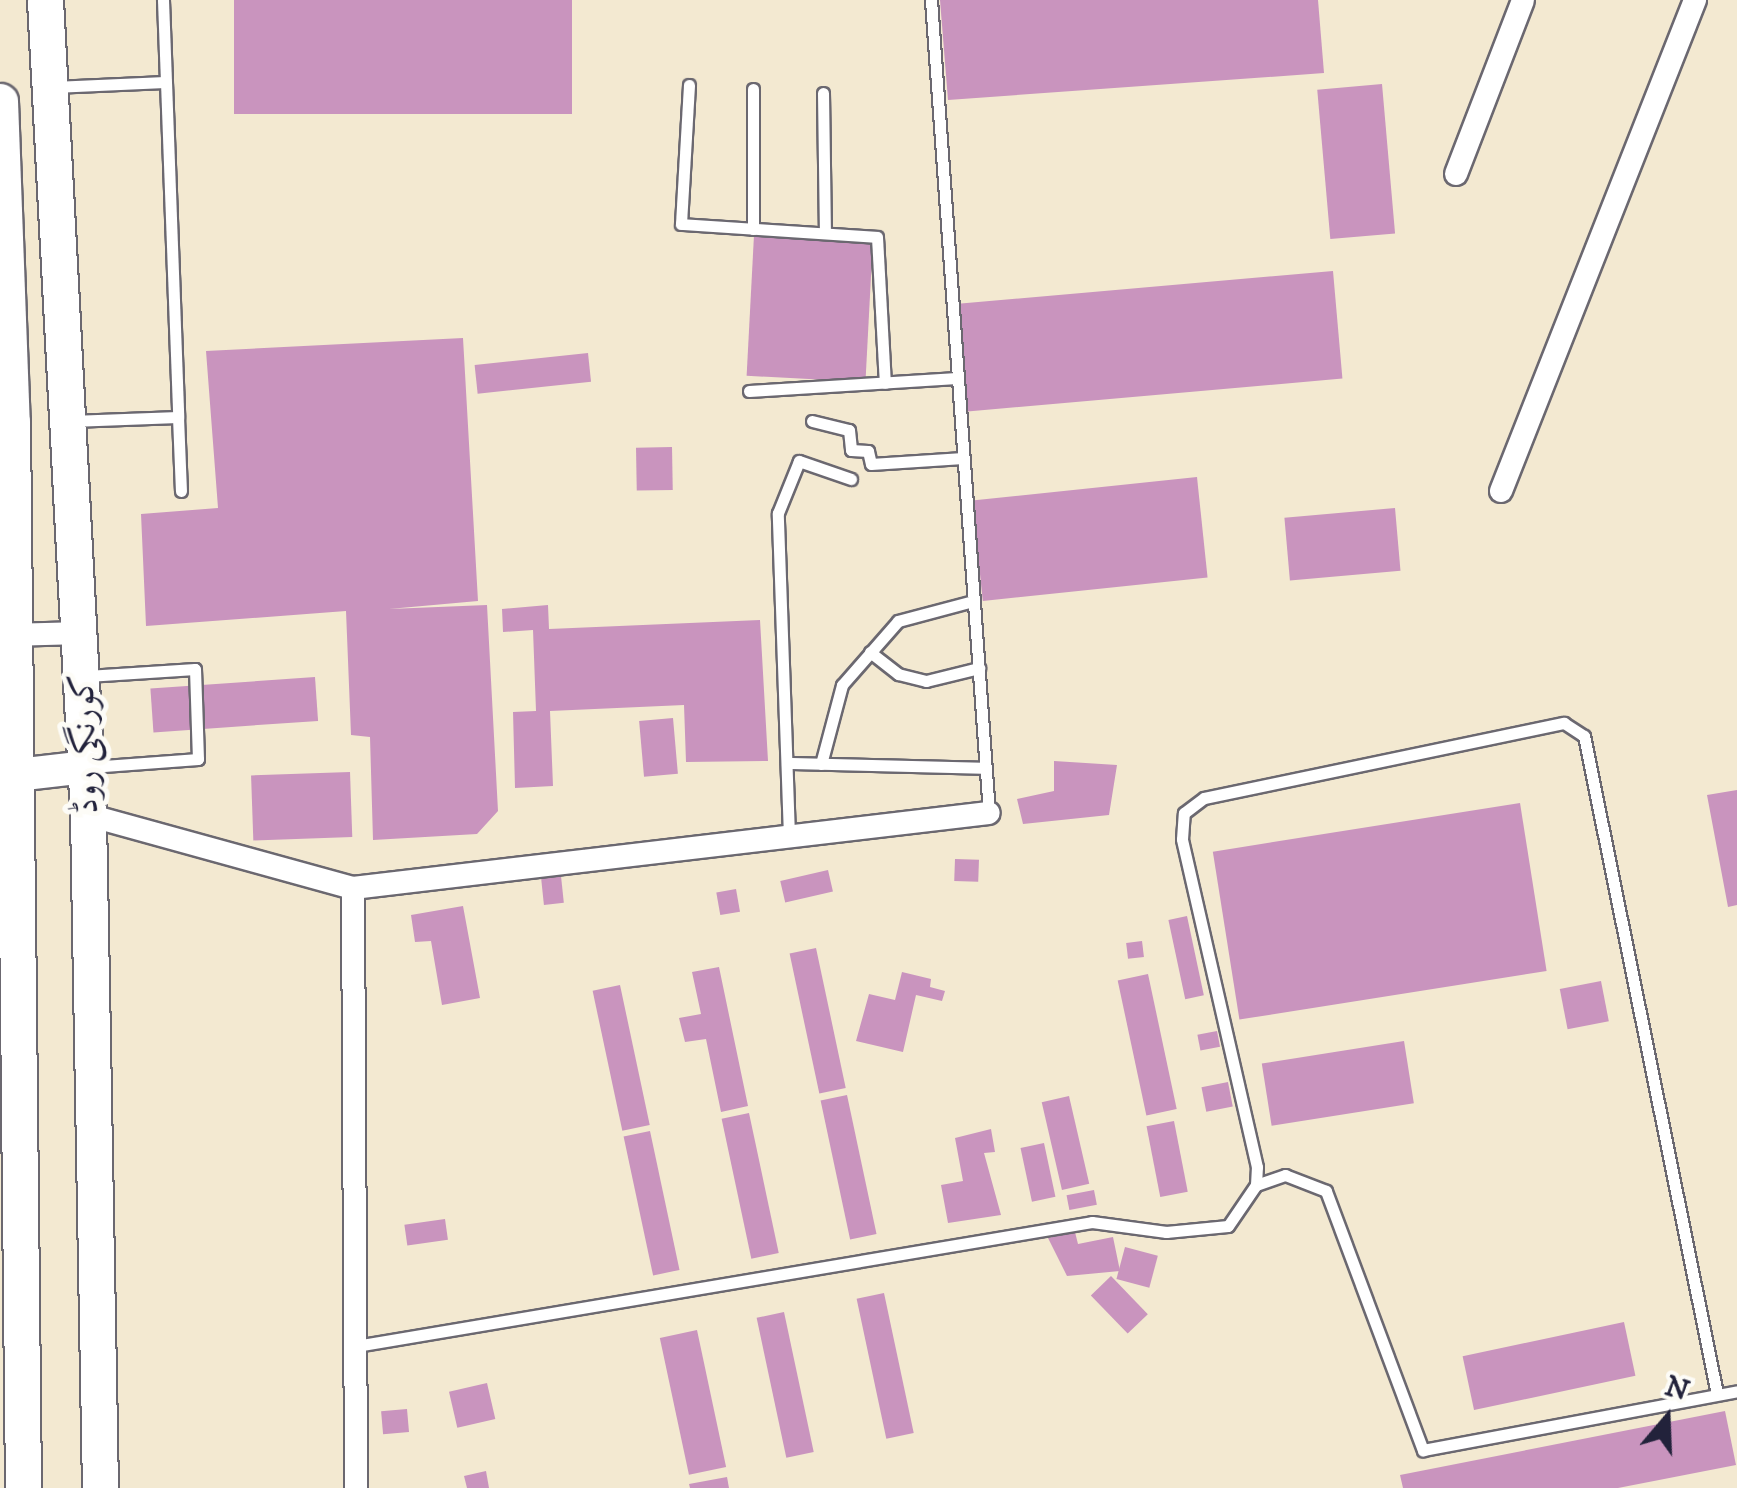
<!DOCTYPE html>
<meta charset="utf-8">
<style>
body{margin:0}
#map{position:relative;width:1737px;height:1488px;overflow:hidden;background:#f3e9d1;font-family:"IM FELL DW Pica",Amiri,serif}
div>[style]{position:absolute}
.building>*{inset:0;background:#c994be;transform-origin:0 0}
.roads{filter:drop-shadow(2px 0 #6b6870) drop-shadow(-2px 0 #6b6870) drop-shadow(0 2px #6b6870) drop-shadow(0 -2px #6b6870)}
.lane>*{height:11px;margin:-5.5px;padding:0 5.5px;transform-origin:5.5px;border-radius:5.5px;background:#fff}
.street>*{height:22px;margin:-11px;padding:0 11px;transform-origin:11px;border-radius:11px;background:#fff}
.secondary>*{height:32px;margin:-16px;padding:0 16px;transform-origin:16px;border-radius:16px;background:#fff}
.primary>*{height:35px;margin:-17.5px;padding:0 17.5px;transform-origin:17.5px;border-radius:17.5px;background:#fff}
span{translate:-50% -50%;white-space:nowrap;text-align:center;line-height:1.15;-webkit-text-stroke:10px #fdfcf7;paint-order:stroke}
.street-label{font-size:35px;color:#22223b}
.north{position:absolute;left:1617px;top:1368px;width:100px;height:100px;-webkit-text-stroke:8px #fdfcf7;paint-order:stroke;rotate:19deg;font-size:28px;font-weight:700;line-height:40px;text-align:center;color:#22223b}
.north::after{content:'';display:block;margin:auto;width:35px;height:45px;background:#22223b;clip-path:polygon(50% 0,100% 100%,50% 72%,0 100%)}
</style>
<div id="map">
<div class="building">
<div style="left:234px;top:0;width:338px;height:114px"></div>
<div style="clip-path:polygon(940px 0,1318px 0,1324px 73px,948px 100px)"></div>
<div style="left:1382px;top:84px;width:150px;height:65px;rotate:85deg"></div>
<div style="left:754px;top:235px;width:119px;height:141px;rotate:3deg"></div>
<div style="left:1333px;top:271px;width:108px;height:382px;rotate:85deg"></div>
<div style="clip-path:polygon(463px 338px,478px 601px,389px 609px,487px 605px,498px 811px,477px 834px,373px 840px,370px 737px,351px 735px,346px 611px,146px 626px,141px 514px,218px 508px,206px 351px)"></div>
<div style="left:588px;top:353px;width:29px;height:114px;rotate:84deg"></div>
<div style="left:672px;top:447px;width:43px;height:36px;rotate:89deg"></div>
<div style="left:1197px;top:477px;width:101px;height:226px;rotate:84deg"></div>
<div style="left:1395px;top:508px;width:63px;height:111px;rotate:85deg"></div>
<div style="clip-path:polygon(548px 605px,549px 629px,760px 620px,768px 761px,686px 762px,684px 705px,550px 711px,553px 786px,515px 788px,513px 712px,536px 711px,533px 630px,503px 632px,502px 609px)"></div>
<div style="left:315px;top:677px;width:44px;height:165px;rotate:86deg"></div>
<div style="left:673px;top:718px;width:56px;height:34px;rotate:85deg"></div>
<div style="clip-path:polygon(1054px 761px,1117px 765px,1109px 815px,1023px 824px,1017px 799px,1054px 791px)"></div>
<div style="left:350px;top:772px;width:65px;height:99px;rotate:88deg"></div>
<div style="clip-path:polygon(1737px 790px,1737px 905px,1728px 907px,1707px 795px)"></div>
<div style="left:1520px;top:803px;width:170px;height:311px;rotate:81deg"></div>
<div style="left:955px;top:859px;width:24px;height:22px;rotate:2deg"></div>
<div style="left:828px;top:870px;width:22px;height:49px;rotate:77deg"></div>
<div style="left:561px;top:876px;width:27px;height:20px;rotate:84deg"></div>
<div style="left:736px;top:889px;width:23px;height:20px;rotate:80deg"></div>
<div style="clip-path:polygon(463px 906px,480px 998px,442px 1005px,431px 941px,415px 942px,411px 915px)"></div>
<div style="left:1187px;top:916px;width:81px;height:19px;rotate:78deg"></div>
<div style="left:1142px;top:941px;width:16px;height:16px;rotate:83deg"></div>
<div style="left:816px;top:948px;width:143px;height:27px;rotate:78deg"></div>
<div style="clip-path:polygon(719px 967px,748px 1106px,721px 1112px,706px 1039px,685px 1042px,679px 1018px,701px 1014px,692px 972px)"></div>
<div style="clip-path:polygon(902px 972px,931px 979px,930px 987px,945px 991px,942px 1001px,916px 995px,903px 1052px,856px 1041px,869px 994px,895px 1000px)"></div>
<div style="left:1148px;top:974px;width:138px;height:31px;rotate:78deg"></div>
<div style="left:1601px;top:981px;width:41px;height:42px;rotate:79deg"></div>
<div style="left:620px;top:985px;width:143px;height:28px;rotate:78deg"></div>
<div style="left:1217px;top:1031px;width:16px;height:20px;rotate:79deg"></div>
<div style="left:1404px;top:1041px;width:63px;height:144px;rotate:81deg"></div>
<div style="left:1228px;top:1082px;width:25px;height:27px;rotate:79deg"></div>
<div style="left:847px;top:1095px;width:142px;height:27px;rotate:78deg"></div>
<div style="left:1069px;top:1096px;width:90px;height:28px;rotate:77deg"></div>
<div style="left:749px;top:1113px;width:143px;height:28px;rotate:78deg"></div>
<div style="left:1174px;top:1121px;width:72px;height:28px;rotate:79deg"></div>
<div style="clip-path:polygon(991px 1129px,995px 1152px,984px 1153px,1001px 1215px,948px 1223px,941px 1185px,963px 1181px,955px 1138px)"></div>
<div style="left:650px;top:1131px;width:142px;height:27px;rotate:78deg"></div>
<div style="left:1044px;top:1143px;width:55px;height:24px;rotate:78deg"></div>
<div style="left:1094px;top:1190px;width:15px;height:28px;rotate:79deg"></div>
<div style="left:445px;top:1219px;width:21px;height:41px;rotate:82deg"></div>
<div style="clip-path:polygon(1075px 1232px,1078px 1244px,1113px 1237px,1120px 1271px,1067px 1276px,1048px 1238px)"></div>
<div style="left:1125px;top:1247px;width:34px;height:33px;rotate:15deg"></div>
<div style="left:1111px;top:1276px;width:53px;height:28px;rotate:46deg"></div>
<div style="left:884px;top:1293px;width:143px;height:28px;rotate:78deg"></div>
<div style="left:784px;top:1312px;width:143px;height:28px;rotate:78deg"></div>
<div style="left:1624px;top:1322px;width:55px;height:165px;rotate:78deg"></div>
<div style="left:697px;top:1330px;width:140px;height:38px;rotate:78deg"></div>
<div style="left:487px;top:1383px;width:37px;height:39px;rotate:77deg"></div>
<div style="left:407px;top:1409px;width:23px;height:26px;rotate:85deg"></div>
<div style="clip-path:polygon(1725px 1411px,1736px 1465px,1618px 1488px,1403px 1488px,1400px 1475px)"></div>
<div style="clip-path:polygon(486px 1471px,489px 1488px,467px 1488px,464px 1476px)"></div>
<div style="clip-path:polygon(727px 1477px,729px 1488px,690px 1488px,689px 1484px)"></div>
</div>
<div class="roads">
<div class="lane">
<div style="left:163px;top:0;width:417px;rotate:87.9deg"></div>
<div style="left:931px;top:0;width:815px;rotate:85.92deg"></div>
<div style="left:689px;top:85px;width:139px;rotate:93.3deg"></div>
<div style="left:681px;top:224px;width:196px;rotate:3.8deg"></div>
<div style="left:877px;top:237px;width:146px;rotate:86.9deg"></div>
<div style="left:53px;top:87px;width:112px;rotate:-2.6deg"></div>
<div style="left:823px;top:93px;width:140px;rotate:89.2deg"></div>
<div style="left:753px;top:229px;width:140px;rotate:-90deg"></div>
<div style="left:749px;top:391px;width:208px;rotate:-3.6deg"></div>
<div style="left:71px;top:421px;width:107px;rotate:-2.1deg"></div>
<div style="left:178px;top:417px;width:74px;rotate:87.7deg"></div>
<div style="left:812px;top:421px;width:38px;rotate:14deg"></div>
<div style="left:849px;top:430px;width:20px;rotate:84deg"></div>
<div style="left:851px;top:450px;width:17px;rotate:3deg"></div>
<div style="left:868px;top:451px;width:13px;rotate:77deg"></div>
<div style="left:871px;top:464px;width:92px;rotate:-3.7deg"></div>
<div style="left:870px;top:652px;width:36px;rotate:38deg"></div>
<div style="left:898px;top:674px;width:29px;rotate:14deg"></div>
<div style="left:926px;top:681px;width:55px;rotate:-13.8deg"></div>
<div style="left:87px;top:676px;width:108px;rotate:-3.7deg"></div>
<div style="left:195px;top:669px;width:90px;rotate:88.1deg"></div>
<div style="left:198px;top:759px;width:108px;rotate:175.8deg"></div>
<div style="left:787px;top:763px;width:199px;rotate:1.4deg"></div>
<div style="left:821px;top:764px;width:82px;rotate:-75.1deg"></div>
<div style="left:842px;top:685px;width:85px;rotate:-48.8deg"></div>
<div style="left:898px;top:621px;width:78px;rotate:-14.9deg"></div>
<div style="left:789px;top:836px;width:323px;rotate:-92deg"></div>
<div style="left:778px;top:513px;width:56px;rotate:-68deg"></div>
<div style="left:799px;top:461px;width:55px;rotate:19.1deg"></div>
<div style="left:1256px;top:1185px;width:31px;rotate:-19deg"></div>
<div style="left:1285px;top:1175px;width:44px;rotate:21.3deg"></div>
<div style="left:1326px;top:1191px;width:277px;rotate:69.5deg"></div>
<div style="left:1423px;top:1450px;width:319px;rotate:-10.6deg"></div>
<div style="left:356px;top:1346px;width:746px;rotate:-9.56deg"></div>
<div style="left:1092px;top:1222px;width:75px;rotate:7.7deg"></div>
<div style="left:1166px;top:1232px;width:62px;rotate:-5.5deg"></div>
<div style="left:1228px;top:1226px;width:50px;rotate:-55.7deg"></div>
<div style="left:1256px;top:1185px;width:18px;rotate:-87deg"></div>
<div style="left:1257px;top:1167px;width:336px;rotate:-102.9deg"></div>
<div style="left:1182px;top:839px;width:26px;rotate:-86deg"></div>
<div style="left:1184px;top:813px;width:25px;rotate:-37deg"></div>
<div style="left:1204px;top:798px;width:368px;rotate:-11.8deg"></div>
<div style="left:1564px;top:723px;width:24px;rotate:33deg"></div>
<div style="left:1584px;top:736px;width:671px;rotate:78.57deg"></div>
</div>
<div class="street">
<div style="left:1456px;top:174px;width:186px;rotate:-68.9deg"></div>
<div style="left:1501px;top:491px;width:528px;rotate:-68.44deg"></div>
<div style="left:4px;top:635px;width:77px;rotate:-1.5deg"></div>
<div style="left:88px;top:815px;width:275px;rotate:15.4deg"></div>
<div style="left:353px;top:888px;width:640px;rotate:-6.73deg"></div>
<div style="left:353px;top:888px;width:600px;rotate:89.71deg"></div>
</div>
<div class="secondary">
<div style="left:0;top:777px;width:87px;rotate:-6.6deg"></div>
</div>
<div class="primary">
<div style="left:45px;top:0;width:816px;rotate:86.98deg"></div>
<div style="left:88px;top:815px;width:673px;rotate:88.98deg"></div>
<div style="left:0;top:101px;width:321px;rotate:87.9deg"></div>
<div style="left:12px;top:422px;width:1066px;rotate:89.41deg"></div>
</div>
</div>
<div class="street-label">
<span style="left:85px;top:744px;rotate:-92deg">کورنگی روڈ</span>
</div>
<div class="north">N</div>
</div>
